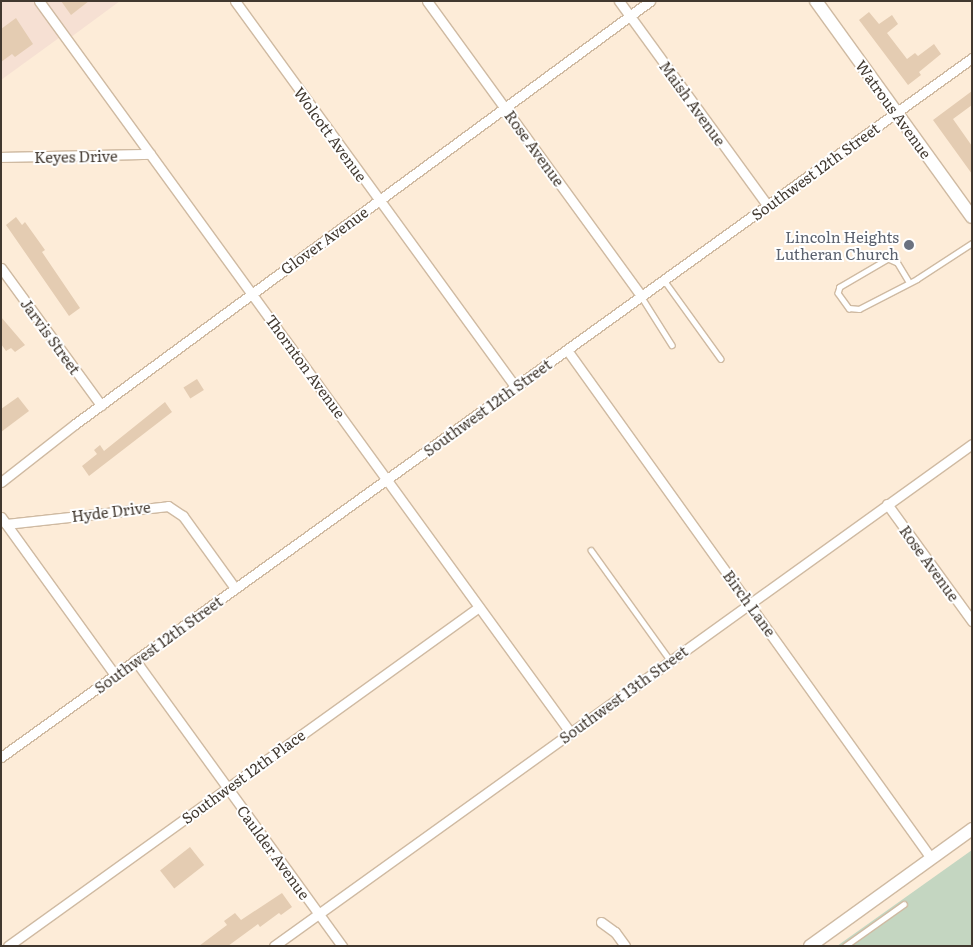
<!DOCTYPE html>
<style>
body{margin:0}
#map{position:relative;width:973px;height:947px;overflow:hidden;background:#fdecd8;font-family:Literata,serif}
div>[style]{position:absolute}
.commercial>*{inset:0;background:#f6e0d3}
.green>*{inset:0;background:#c4d6c1}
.building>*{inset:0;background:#e4ccb2;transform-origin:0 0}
.roads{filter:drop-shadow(1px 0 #cfbaa2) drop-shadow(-1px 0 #cfbaa2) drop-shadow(0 1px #cfbaa2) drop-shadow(0 -1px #cfbaa2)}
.lane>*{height:4.5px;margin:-2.25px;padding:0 2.25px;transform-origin:2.25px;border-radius:2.25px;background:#fff}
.street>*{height:9px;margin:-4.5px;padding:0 4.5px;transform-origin:4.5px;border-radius:4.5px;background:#fff}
.secondary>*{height:12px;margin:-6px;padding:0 6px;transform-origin:6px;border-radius:6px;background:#fff}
.dots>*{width:14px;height:14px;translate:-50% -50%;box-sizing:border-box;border:2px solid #fff;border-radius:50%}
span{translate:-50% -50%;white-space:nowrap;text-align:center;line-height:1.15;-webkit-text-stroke:4px #fff;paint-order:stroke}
.street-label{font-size:15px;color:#41382f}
.worship-label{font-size:15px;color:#5b616d}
.right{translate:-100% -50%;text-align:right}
.frame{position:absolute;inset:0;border:2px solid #41382f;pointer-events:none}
</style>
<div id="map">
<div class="commercial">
<div style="clip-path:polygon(1px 1px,120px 1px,67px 40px,63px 35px,1px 80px)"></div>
</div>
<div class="green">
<div style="clip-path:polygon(972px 850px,972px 946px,837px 946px)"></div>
</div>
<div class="building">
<div style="clip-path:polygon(61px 1px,89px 1px,71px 15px)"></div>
<div style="clip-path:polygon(869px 12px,879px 24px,892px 15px,898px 24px,887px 33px,907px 59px,915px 53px,918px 56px,934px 44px,941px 54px,919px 72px,921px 75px,908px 85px,859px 20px)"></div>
<div style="clip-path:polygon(16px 18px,33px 44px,15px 57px,12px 54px,1px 62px,1px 29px)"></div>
<div style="clip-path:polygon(972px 91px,972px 105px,953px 119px,972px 146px,972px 174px,933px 120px)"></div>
<div style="clip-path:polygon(16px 217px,22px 225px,25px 222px,45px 250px,42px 252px,80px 308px,69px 316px,6px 225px)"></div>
<div style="clip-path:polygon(1px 317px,25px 345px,15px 352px,11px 348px,6px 351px,1px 344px)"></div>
<div style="left:197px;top:379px;width:13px;height:16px;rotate:58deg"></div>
<div style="clip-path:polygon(18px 397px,29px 411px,1px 432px,1px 409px)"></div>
<div style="clip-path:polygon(165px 402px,172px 412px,89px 476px,82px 466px,97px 454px,94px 450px,100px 445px,104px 451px)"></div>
<div style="left:190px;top:847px;width:23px;height:38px;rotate:52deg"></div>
<div style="clip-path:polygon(282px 893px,292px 907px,281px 915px,279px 913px,260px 927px,258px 924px,228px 946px,199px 946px,227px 925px,224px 921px,235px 913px,241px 920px)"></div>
</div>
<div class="roads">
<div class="lane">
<div style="left:664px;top:280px;width:97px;rotate:54.2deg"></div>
<div style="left:908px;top:281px;width:21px;rotate:-121deg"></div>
<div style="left:897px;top:263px;width:10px;rotate:-156deg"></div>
<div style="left:888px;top:259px;width:56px;rotate:149.7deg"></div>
<div style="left:840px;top:287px;width:6px;rotate:108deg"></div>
<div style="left:838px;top:293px;width:19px;rotate:54deg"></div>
<div style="left:849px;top:308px;width:10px;rotate:6deg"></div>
<div style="left:859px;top:309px;width:65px;rotate:-27.3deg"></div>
<div style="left:917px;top:279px;width:66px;rotate:-33.2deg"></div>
<div style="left:641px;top:296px;width:58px;rotate:57.7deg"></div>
<div style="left:591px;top:550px;width:135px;rotate:54.3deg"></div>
<div style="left:845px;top:946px;width:72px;rotate:-35.4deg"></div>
</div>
<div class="street">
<div style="left:39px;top:1px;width:904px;rotate:54.01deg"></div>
<div style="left:235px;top:1px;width:477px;rotate:54deg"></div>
<div style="left:427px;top:1px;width:364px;rotate:54deg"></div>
<div style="left:619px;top:1px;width:252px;rotate:54deg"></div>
<div style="left:1px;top:157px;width:149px;rotate:-1.2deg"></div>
<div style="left:1px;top:268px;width:170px;rotate:53.9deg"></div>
<div style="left:567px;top:350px;width:625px;rotate:54.38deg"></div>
<div style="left:1px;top:482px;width:94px;rotate:-38.1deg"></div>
<div style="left:75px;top:424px;width:714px;rotate:-36.34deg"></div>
<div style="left:887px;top:504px;width:145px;rotate:54deg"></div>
<div style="left:1px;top:517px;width:195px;rotate:54.2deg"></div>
<div style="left:6px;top:524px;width:163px;rotate:-6.3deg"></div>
<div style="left:168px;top:506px;width:18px;rotate:34deg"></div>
<div style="left:183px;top:516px;width:89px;rotate:54.2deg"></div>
<div style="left:135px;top:660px;width:353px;rotate:54.1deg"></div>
<div style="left:1px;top:757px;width:1196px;rotate:-35.75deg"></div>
<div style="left:601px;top:922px;width:17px;rotate:36deg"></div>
<div style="left:615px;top:932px;width:17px;rotate:54deg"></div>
<div style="left:8px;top:946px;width:580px;rotate:-35.74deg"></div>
<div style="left:274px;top:946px;width:860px;rotate:-35.72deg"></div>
</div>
<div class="secondary">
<div style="left:816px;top:1px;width:266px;rotate:54.2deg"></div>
<div style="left:810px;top:946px;width:200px;rotate:-35.8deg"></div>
</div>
</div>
<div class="dots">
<div style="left:909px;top:245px;background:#6b7280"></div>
</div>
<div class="street-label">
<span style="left:693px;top:103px;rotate:54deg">Maish Avenue</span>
<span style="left:894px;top:109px;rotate:54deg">Watrous Avenue</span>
<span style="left:331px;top:134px;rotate:54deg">Wolcott Avenue</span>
<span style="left:535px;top:148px;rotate:54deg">Rose Avenue</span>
<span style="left:76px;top:156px;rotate:-1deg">Keyes Drive</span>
<span style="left:815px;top:171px;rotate:-36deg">Southwest 12th Street</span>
<span style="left:324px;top:240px;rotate:-36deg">Glover Avenue</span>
<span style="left:51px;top:336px;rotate:54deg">Jarvis Street</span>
<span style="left:306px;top:366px;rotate:54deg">Thornton Avenue</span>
<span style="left:487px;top:407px;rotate:-36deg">Southwest 12th Street</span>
<span style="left:111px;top:511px;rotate:-7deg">Hyde Drive</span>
<span style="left:930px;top:563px;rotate:54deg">Rose Avenue</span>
<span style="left:750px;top:603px;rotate:54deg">Birch Lane</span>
<span style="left:158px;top:644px;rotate:-36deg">Southwest 12th Street</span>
<span style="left:623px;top:694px;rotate:-36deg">Southwest 13th Street</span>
<span style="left:243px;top:776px;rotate:-36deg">Southwest 12th Place</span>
<span style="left:274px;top:852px;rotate:54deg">Caulder Avenue</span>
</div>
<div class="worship-label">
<span class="right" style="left:899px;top:245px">Lincoln Heights<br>Lutheran Church</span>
</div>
<div class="frame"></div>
</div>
